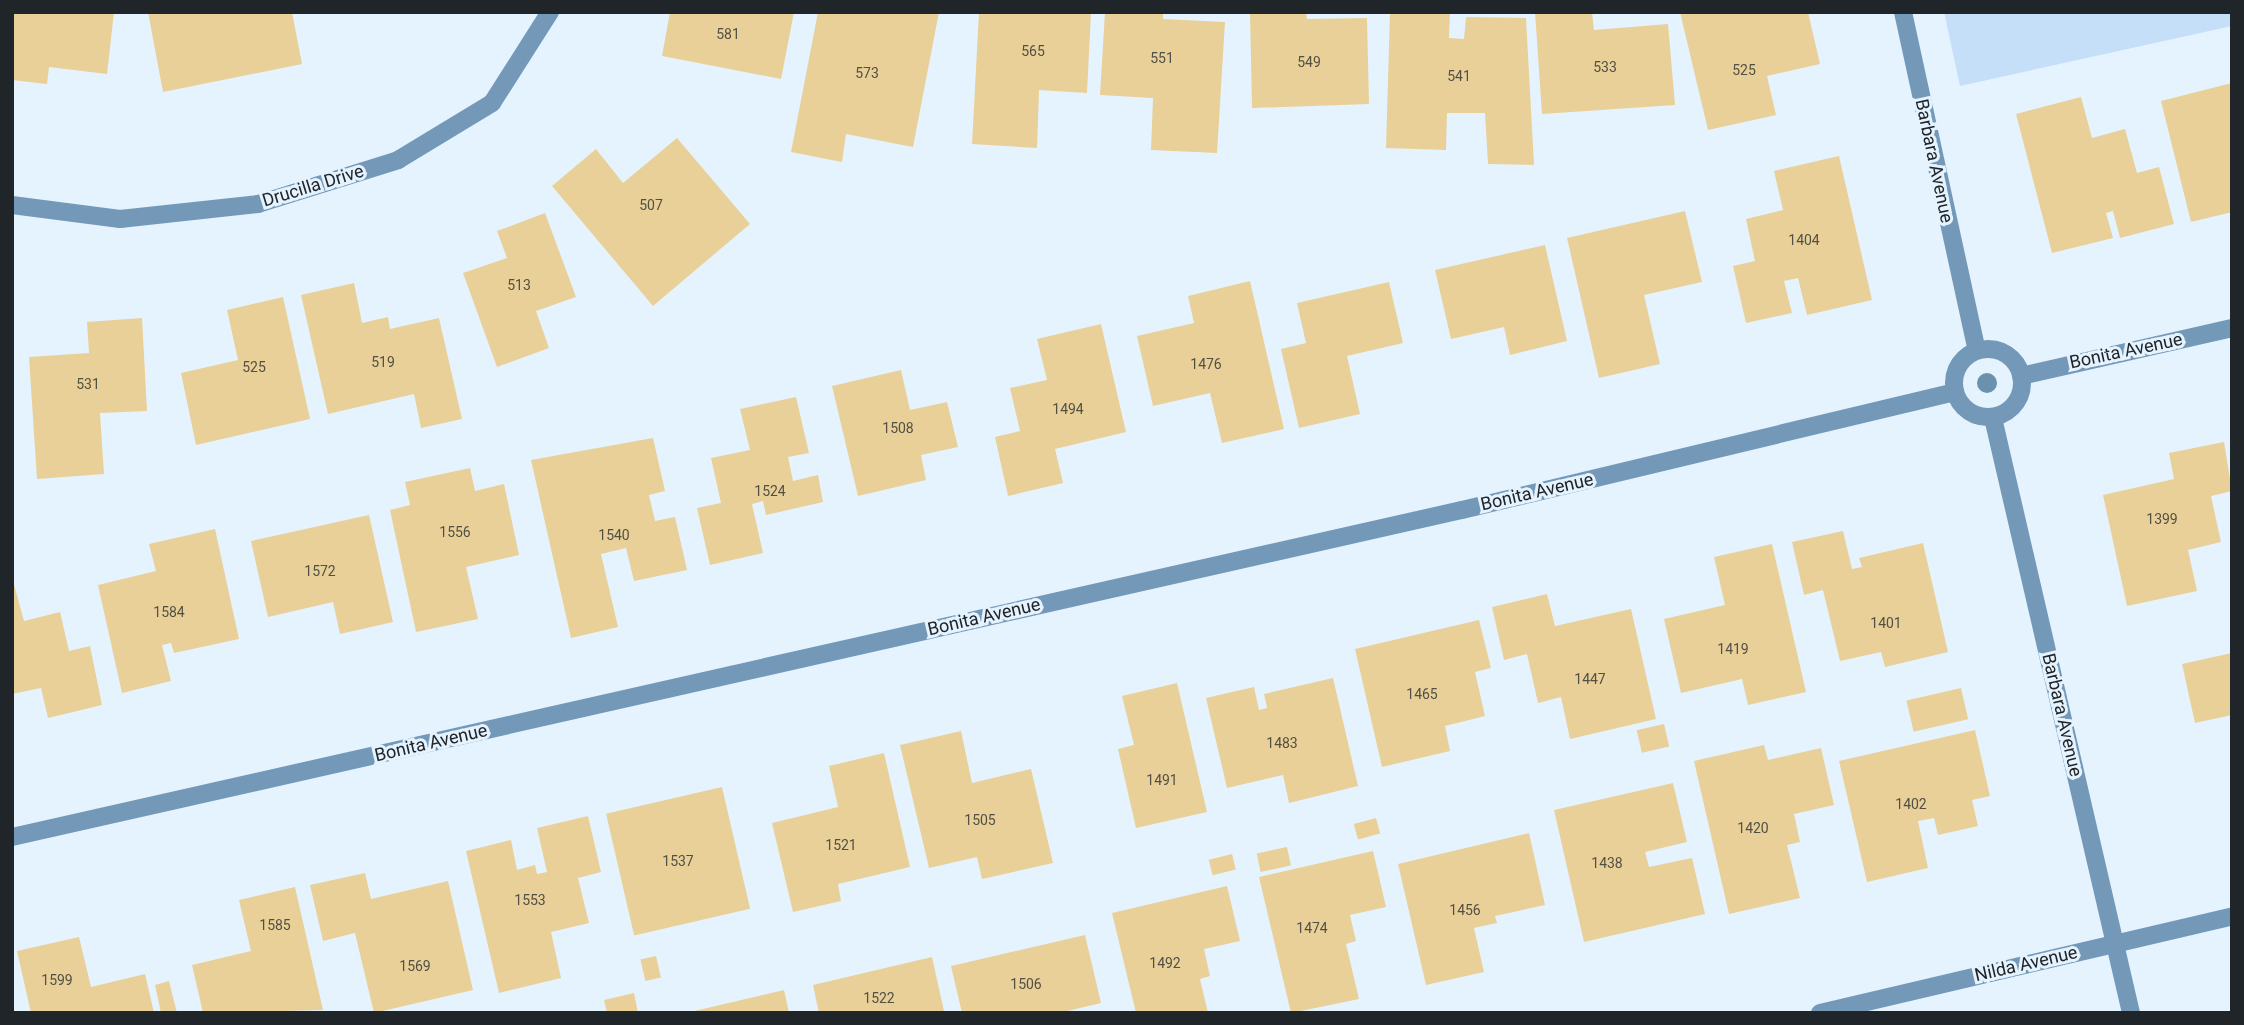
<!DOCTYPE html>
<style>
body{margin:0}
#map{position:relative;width:2244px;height:1025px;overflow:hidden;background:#e5f3ff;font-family:Roboto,sans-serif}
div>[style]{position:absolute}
.green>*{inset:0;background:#c4dff7}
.building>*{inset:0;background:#e9d098;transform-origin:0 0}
.minor>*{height:18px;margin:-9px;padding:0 9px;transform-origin:9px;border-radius:9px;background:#7499b8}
.minor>.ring{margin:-9px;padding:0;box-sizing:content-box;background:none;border:18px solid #7499b8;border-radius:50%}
.trees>*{width:20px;height:20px;margin:-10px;border-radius:50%;background:#6b92ac}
span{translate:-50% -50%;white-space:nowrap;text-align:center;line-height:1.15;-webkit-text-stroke:6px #e5f3ff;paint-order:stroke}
.number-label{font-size:14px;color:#525045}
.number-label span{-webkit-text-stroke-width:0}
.street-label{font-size:18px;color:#202529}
.frame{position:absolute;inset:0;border:14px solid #202529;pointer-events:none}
</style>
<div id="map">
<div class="green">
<div style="clip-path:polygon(1944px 12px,2232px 12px,2232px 26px,1960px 86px)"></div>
</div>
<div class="building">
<div style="clip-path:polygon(12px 12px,114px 12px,107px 74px,49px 67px,47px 84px,12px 80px)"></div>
<div style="clip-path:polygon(148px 12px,292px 12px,302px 64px,163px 92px)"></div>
<div style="clip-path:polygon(670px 12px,794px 12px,781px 79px,662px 56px)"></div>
<div style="clip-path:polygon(818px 12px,939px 12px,913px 147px,846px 134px,842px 162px,791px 152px)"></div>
<div style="clip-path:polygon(979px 12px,1091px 12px,1087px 93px,1039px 90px,1037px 148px,972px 144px)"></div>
<div style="clip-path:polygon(1105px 12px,1163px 12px,1163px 19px,1225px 22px,1217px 153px,1151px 150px,1153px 98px,1100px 95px)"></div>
<div style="clip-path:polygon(1250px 12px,1306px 12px,1307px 19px,1367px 18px,1369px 104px,1252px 108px)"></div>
<div style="clip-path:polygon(1390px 12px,1450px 12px,1449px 38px,1464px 39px,1466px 17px,1526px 18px,1534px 165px,1488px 164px,1485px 113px,1447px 113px,1446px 150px,1386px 148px)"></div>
<div style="clip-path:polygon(1535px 12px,1592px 12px,1594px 30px,1668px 24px,1675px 105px,1542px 114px)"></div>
<div style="clip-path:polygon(1680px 12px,1808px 12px,1820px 64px,1767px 76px,1776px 115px,1708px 130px)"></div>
<div style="clip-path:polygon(2232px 83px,2232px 212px,2191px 222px,2161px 101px)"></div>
<div style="clip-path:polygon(2081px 97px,2092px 138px,2125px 129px,2137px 173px,2159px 167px,2174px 224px,2120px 238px,2113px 211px,2106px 213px,2113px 238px,2052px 253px,2016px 114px)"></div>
<div style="clip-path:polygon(677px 138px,750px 224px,653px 306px,552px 186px,596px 149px,623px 183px)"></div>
<div style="clip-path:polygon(1839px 156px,1872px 300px,1807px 315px,1798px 278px,1784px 281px,1792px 313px,1746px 323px,1733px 266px,1755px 261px,1746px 219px,1783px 210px,1774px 171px)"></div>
<div style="clip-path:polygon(1685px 211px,1702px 282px,1644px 295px,1660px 364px,1599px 378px,1567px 238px)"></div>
<div style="clip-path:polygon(545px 213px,576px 297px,536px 311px,549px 348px,497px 367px,463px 273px,507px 258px,497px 231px)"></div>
<div style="clip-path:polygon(1545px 245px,1567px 341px,1510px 355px,1504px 327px,1451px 339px,1435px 270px)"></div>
<div style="clip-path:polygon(1250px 281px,1284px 429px,1222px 443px,1210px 393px,1153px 406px,1137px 336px,1194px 323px,1188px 296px)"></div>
<div style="clip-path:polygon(1389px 282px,1403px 343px,1347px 356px,1360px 414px,1299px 428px,1281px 349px,1306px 343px,1297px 303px)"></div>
<div style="clip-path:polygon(354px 283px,362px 323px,388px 317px,390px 329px,439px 318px,462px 419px,421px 428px,414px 394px,328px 414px,301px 295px)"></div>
<div style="clip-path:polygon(283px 297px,310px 419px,196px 445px,181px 373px,238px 360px,227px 310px)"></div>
<div style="clip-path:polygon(142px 318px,147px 411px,100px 413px,104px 474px,37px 479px,29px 357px,89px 353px,87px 322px)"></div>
<div style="clip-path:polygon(1101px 324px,1126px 432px,1055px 449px,1063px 483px,1008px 496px,995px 437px,1020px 431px,1010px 388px,1047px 380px,1037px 339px)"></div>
<div style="clip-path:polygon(901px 370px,910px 410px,947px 402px,958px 447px,921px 455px,926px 480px,858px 496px,832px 386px)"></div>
<div style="clip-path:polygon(796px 397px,809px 453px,788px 457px,793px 481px,818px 475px,823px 502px,766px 515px,763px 501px,752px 504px,763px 553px,710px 565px,697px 508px,721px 503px,711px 458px,750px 450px,740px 409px)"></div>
<div style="clip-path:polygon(653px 438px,665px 491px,649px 495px,655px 521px,675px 517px,687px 570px,634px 581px,626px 548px,601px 554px,618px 627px,571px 638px,531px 460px)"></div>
<div style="clip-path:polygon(2224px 442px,2232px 491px,2211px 496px,2221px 542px,2188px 550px,2197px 591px,2127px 606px,2103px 495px,2174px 479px,2169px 453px)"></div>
<div style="clip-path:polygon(470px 468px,475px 491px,504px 484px,519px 555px,466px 567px,478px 619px,416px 632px,390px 510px,410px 505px,405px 482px)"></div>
<div style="clip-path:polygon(369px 515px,393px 622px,340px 634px,333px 602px,268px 617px,251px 541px)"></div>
<div style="clip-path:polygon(215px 529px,239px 639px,174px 653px,171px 643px,162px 645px,171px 681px,122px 693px,98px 585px,156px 571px,149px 544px)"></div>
<div style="clip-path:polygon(1843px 531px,1852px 569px,1862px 567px,1859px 558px,1923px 543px,1948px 652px,1885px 667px,1881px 652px,1840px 661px,1823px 590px,1804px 595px,1792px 542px)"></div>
<div style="clip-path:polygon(1772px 544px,1806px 692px,1748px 705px,1742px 679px,1681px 693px,1664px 619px,1725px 605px,1714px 557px)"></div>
<div style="clip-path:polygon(12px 577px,24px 621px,60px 612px,69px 651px,90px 646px,102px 705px,48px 718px,41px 688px,12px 694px)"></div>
<div style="clip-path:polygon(1547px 594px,1555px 626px,1631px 609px,1656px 719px,1570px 739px,1561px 697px,1538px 703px,1527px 654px,1504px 660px,1492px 607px)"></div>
<div style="clip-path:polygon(1479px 620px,1491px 668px,1475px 672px,1485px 716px,1445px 726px,1450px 751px,1382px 767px,1355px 649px)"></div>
<div style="clip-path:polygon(2232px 653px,2232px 715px,2195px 723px,2182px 664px)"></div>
<div style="clip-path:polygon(1333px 678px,1358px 786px,1289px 803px,1283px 775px,1227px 788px,1206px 698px,1254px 687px,1259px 710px,1267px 708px,1264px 694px)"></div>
<div style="clip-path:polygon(1177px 683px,1207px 812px,1136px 828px,1118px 749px,1134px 745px,1122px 696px)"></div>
<div style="left:1961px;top:688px;width:32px;height:56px;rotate:77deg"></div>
<div style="left:1664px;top:724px;width:23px;height:28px;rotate:77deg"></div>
<div style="clip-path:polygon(1975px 730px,1990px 796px,1972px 800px,1978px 826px,1938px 835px,1934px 818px,1918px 821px,1928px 868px,1867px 882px,1839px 761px)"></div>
<div style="clip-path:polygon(961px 731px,972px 783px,1031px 769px,1053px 863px,982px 879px,977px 857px,929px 868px,900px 745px)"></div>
<div style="clip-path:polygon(1764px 745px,1768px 760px,1821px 748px,1834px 805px,1794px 814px,1800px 842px,1787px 845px,1800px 898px,1729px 914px,1694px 761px)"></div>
<div style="clip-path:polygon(884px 753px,910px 867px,838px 884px,841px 901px,793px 912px,772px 823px,838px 807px,829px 766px)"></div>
<div style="clip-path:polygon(1673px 783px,1687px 842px,1645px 852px,1649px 867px,1692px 858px,1705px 914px,1584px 942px,1554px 810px)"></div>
<div style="left:722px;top:787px;width:125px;height:119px;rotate:77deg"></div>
<div style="clip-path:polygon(588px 816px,601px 872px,578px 878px,589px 923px,551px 932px,561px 978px,499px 993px,466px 851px,511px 840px,517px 870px,535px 865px,537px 874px,547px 872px,537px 828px)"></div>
<div style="left:1376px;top:818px;width:16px;height:23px;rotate:75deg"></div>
<div style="clip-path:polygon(1529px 833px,1545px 905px,1495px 916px,1497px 923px,1474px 928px,1484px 972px,1426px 985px,1398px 864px)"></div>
<div style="left:1287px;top:847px;width:19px;height:31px;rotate:78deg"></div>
<div style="clip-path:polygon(1373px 851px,1386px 907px,1350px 915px,1356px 941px,1346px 944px,1359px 999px,1291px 1013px,1259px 877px)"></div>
<div style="left:1232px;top:854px;width:16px;height:24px;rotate:76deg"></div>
<div style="clip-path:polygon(365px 873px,371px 899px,448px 881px,473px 990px,374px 1013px,355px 933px,323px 941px,310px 885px)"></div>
<div style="clip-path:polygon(1227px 886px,1240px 941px,1204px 949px,1210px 976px,1200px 979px,1208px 1013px,1136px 1013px,1112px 913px)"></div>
<div style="clip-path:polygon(295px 887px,323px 1010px,203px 1013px,192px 965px,251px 951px,239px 900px)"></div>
<div style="clip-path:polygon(1085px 935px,1101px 1003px,1059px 1013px,962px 1013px,951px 966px)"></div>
<div style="clip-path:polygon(79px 937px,91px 987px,145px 974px,154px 1013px,31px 1013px,17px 951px)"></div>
<div style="left:656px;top:956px;width:22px;height:16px;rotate:77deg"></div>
<div style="clip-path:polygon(932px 957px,944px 1011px,819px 1013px,813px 985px)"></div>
<div style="clip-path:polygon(169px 981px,177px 1013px,161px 1013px,155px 985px)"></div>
<div style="clip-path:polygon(784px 990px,789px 1013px,690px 1013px,690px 1012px)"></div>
<div style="clip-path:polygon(634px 993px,638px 1013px,607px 1013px,604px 1000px)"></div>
</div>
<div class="minor">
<div style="left:1903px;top:12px;width:346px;rotate:77.7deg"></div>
<div style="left:12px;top:205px;width:109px;rotate:7.4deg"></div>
<div style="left:120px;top:219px;width:139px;rotate:-6.2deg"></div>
<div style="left:258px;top:204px;width:147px;rotate:-17.4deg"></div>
<div style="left:398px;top:160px;width:110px;rotate:-31.2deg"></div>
<div style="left:492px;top:103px;width:108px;rotate:-57.5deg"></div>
<div class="ring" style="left:1954px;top:349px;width:50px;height:50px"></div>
<div style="left:2021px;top:376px;width:216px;rotate:-12.8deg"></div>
<div style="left:1993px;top:418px;width:611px;rotate:76.94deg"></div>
<div style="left:12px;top:837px;width:1486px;rotate:-12.71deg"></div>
<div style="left:1462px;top:510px;width:507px;rotate:-13.46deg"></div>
<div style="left:1820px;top:1013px;width:423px;rotate:-13.2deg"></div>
</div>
<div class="trees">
<div style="left:1987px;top:383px"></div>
</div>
<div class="number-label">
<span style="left:728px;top:34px">581</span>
<span style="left:1033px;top:51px">565</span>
<span style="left:1162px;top:58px">551</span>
<span style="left:1309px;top:62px">549</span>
<span style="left:1605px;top:67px">533</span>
<span style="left:1744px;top:70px">525</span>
<span style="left:867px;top:73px">573</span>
<span style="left:1459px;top:76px">541</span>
<span style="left:651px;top:205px">507</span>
<span style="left:1804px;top:240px">1404</span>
<span style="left:519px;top:285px">513</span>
<span style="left:383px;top:362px">519</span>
<span style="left:1206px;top:364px">1476</span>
<span style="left:254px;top:367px">525</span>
<span style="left:88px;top:384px">531</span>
<span style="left:1068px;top:409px">1494</span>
<span style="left:898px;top:428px">1508</span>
<span style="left:770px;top:491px">1524</span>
<span style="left:2162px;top:519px">1399</span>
<span style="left:455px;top:532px">1556</span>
<span style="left:614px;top:535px">1540</span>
<span style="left:320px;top:571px">1572</span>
<span style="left:169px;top:612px">1584</span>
<span style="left:1886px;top:623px">1401</span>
<span style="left:1733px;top:649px">1419</span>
<span style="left:1590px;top:679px">1447</span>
<span style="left:1422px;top:694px">1465</span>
<span style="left:1282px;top:743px">1483</span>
<span style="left:1162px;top:780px">1491</span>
<span style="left:1911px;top:804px">1402</span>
<span style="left:980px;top:820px">1505</span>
<span style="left:1753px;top:828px">1420</span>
<span style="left:841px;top:845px">1521</span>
<span style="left:678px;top:861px">1537</span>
<span style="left:1607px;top:863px">1438</span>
<span style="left:530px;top:900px">1553</span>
<span style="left:1465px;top:910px">1456</span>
<span style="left:275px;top:925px">1585</span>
<span style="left:1312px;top:928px">1474</span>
<span style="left:1165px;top:963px">1492</span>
<span style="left:415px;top:966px">1569</span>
<span style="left:57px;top:980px">1599</span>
<span style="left:1026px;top:984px">1506</span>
<span style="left:879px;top:998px">1522</span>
</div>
<div class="street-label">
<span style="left:1934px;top:161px;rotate:78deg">Barbara Avenue</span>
<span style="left:313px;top:186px;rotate:-17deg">Drucilla Drive</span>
<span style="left:2126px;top:351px;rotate:-12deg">Bonita Avenue</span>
<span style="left:1537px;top:492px;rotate:-13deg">Bonita Avenue</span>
<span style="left:984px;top:617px;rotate:-13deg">Bonita Avenue</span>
<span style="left:2062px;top:715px;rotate:77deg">Barbara Avenue</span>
<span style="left:431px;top:743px;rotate:-13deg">Bonita Avenue</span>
<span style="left:2026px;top:964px;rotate:-13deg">Nilda Avenue</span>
</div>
<div class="frame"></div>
</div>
